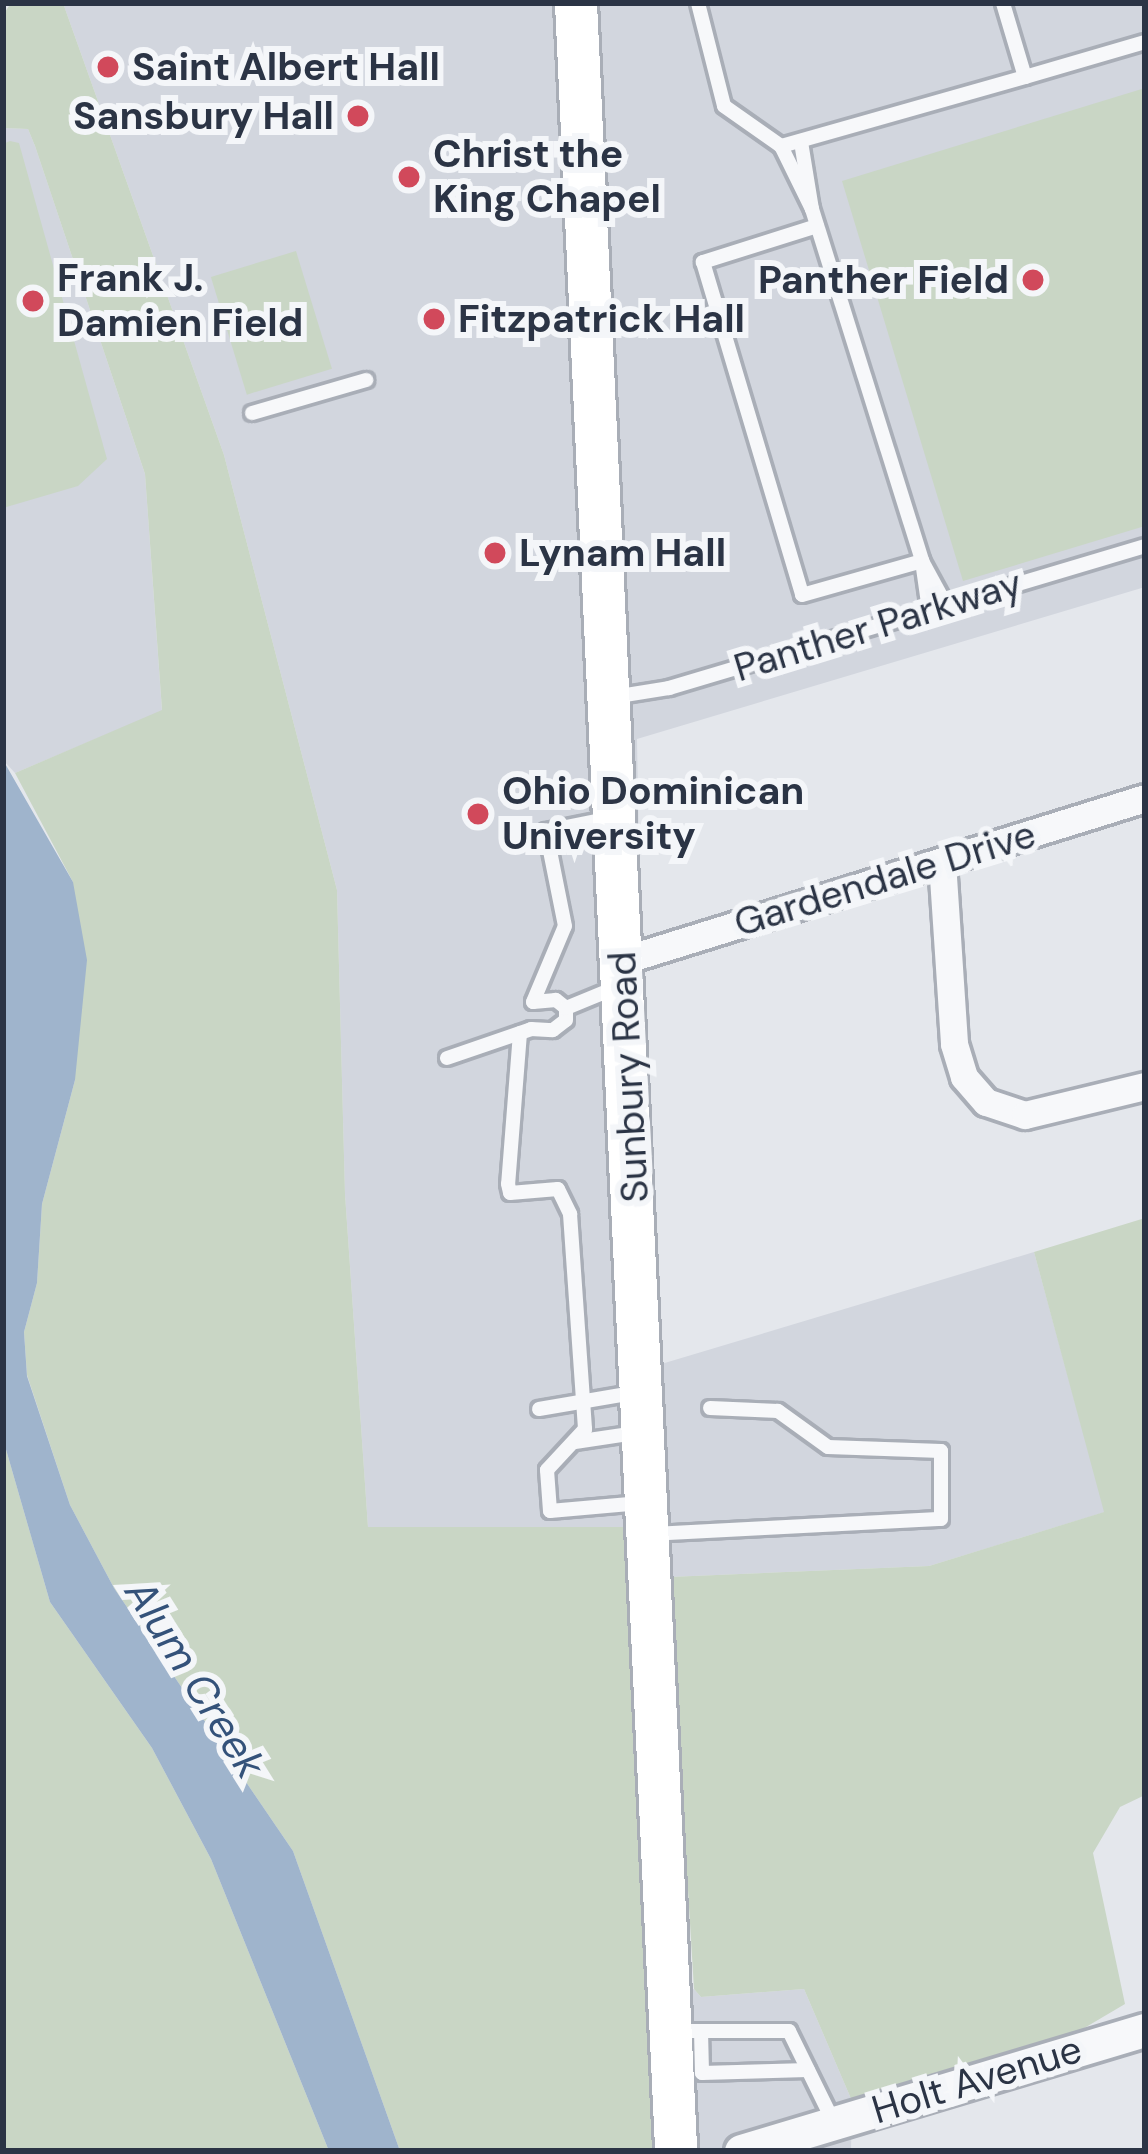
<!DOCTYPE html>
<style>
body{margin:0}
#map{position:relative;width:1148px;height:2154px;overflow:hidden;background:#e4e7ec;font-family:"DM Sans",sans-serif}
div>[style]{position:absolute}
.built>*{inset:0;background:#d2d6de}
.green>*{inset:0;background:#c9d6c5;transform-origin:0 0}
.water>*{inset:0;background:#9fb4cc}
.roads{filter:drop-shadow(3px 0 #a9aeb7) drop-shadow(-3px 0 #a9aeb7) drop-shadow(0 3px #a9aeb7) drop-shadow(0 -3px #a9aeb7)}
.service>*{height:14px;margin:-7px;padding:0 7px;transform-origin:7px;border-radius:7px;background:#f7f8fa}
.minor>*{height:27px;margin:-13.5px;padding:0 13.5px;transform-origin:13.5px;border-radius:13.5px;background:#f7f8fa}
.tertiary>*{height:33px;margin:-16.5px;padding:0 16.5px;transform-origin:16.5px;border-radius:16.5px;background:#f7f8fa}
.primary>*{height:42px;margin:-21px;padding:0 21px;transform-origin:21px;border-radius:21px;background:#fff}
.dots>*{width:33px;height:33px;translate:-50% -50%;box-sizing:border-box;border:6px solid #f4f6f9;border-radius:50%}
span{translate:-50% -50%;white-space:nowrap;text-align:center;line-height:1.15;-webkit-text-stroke:12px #f4f6f9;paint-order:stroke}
.poi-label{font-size:39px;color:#2b3445;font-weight:700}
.left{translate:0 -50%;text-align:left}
.right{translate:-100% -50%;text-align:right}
.street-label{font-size:39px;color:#2b3445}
.water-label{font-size:42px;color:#34527a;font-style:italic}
.frame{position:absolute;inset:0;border:6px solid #2b3445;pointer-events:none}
</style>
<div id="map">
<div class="built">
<div style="clip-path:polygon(63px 3px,1145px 3px,1145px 587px,637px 739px,648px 1368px,1034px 1252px,1105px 1512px,929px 1566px,669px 1577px,637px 1527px,368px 1527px,345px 1194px,337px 890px,224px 455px)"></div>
<div style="clip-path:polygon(3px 128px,28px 129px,35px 146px,145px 474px,162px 711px,15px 773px,3px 760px)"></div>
<div style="clip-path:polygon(694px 1989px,701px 1997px,804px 1989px,852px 2101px,851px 2151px,662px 2151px,654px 2002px)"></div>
</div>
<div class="green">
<div style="clip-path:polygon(11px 3px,63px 3px,224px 455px,337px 890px,345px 1194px,368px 1527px,637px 1527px,662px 2151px,400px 2151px,293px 1851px,114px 1588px,70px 1505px,27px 1375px,24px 1332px,37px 1283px,42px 1204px,75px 1080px,73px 882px,15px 773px,162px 710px,145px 474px,35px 146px,28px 129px,3px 128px,3px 15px)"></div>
<div style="clip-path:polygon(1145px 88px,1145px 526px,963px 581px,842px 181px)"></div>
<div style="clip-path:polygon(10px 141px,19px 143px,107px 459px,78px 486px,3px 508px,3px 144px)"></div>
<div style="left:296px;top:251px;width:123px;height:89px;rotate:73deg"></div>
<div style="clip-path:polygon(1145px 1218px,1145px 1795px,1120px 1807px,1093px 1853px,1125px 2004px,1064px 2040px,852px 2101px,804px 1989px,701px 1997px,694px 1989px,669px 1577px,929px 1566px,1104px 1512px,1034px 1252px)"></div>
<div style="clip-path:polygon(3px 1439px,50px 1602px,152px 1748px,211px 1859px,329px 2151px,3px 2151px)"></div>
</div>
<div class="water">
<div style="clip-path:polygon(3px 760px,73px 882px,87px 960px,75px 1080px,42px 1204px,37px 1283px,24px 1332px,27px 1376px,70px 1505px,114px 1588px,293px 1851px,400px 2151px,329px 2151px,211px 1859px,152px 1748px,50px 1602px,3px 1439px)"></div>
</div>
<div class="roads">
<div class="service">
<div style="left:698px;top:3px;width:106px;rotate:75.8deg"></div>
<div style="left:724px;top:106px;width:70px;rotate:35.1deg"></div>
<div style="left:781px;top:146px;width:254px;rotate:-15.8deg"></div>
<div style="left:1025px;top:77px;width:77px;rotate:-106.6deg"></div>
<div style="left:1025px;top:77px;width:125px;rotate:-16.3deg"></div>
<div style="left:801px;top:142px;width:68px;rotate:80.7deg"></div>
<div style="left:781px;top:146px;width:70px;rotate:63.8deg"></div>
<div style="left:812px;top:209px;width:369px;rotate:72.6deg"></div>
<div style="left:922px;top:561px;width:50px;rotate:61.4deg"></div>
<div style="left:817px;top:226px;width:120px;rotate:162.5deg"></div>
<div style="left:703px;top:262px;width:347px;rotate:73.4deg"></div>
<div style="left:802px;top:595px;width:125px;rotate:-15.8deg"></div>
<div style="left:252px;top:413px;width:119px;rotate:-16.1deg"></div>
<div style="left:922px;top:561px;width:49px;rotate:81.9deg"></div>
<div style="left:613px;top:697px;width:57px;rotate:-9.1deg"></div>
<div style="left:669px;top:688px;width:497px;rotate:-16.6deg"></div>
<div style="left:566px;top:1008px;width:13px;rotate:-141deg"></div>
<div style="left:556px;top:1000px;width:23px;rotate:175deg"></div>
<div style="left:533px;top:1002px;width:82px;rotate:-67.2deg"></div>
<div style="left:565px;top:926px;width:97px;rotate:-101.3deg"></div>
<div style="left:546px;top:831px;width:66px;rotate:-11.3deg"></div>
<div style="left:520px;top:1033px;width:151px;rotate:94.5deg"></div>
<div style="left:508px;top:1184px;width:9px;rotate:77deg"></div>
<div style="left:510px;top:1193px;width:48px;rotate:-4.8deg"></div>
<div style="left:558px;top:1189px;width:28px;rotate:64deg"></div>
<div style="left:570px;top:1214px;width:216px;rotate:86deg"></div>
<div style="left:585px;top:1429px;width:56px;rotate:132.8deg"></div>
<div style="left:547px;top:1470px;width:41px;rotate:85.8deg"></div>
<div style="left:550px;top:1511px;width:91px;rotate:-5deg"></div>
<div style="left:447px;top:1058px;width:89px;rotate:-19deg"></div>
<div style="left:531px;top:1029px;width:22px;rotate:3deg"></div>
<div style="left:553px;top:1030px;width:16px;rotate:-38deg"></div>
<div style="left:566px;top:1020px;width:12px;rotate:-90deg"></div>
<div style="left:566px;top:1008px;width:53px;rotate:-22.2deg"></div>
<div style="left:539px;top:1409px;width:95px;rotate:-9.7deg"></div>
<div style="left:575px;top:1442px;width:62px;rotate:-8.4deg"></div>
<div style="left:651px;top:1534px;width:290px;rotate:-3deg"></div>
<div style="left:941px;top:1519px;width:68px;rotate:-90deg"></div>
<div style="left:941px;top:1451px;width:113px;rotate:-178deg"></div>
<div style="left:828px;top:1447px;width:62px;rotate:-144.2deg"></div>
<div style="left:778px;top:1411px;width:68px;rotate:-177.5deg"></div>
<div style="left:675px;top:2031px;width:114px"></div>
<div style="left:789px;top:2031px;width:102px;rotate:63.9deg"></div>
<div style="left:701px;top:2031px;width:42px;rotate:88.6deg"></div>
<div style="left:702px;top:2073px;width:106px;rotate:-1.6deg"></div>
</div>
<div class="minor">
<div style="left:942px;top:862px;width:182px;rotate:86.2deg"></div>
<div style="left:954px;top:1044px;width:34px;rotate:73deg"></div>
<div style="left:964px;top:1077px;width:33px;rotate:49deg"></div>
<div style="left:986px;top:1102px;width:41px;rotate:18.4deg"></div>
<div style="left:1025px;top:1115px;width:123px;rotate:-13.6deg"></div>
<div style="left:624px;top:960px;width:546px;rotate:-17.27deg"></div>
</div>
<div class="tertiary">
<div style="left:741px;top:2151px;width:422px;rotate:-16.7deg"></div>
</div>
<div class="primary">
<div style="left:576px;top:3px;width:2150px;rotate:87.33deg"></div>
</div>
</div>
<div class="dots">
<div style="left:108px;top:67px;background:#d1495b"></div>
<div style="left:358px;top:116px;background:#d1495b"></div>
<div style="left:409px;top:177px;background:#d1495b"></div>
<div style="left:1033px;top:280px;background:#d1495b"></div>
<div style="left:33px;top:301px;background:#d1495b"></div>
<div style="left:434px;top:319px;background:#d1495b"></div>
<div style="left:495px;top:553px;background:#d1495b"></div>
<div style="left:478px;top:814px;background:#d1495b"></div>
</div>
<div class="poi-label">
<span class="left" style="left:132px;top:67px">Saint Albert Hall</span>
<span class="right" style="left:334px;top:116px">Sansbury Hall</span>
<span class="left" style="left:433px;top:177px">Christ the<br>King Chapel</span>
<span class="left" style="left:57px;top:301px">Frank J.<br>Damien Field</span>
<span class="right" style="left:1009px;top:280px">Panther Field</span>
<span class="left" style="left:458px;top:319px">Fitzpatrick Hall</span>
<span class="left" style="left:519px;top:553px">Lynam Hall</span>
<span class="left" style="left:502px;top:814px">Ohio Dominican<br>University</span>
</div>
<div class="street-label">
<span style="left:878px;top:626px;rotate:-17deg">Panther Parkway</span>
<span style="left:885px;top:879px;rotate:-17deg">Gardendale Drive</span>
<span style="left:629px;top:1077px;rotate:-93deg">Sunbury Road</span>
<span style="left:977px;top:2080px;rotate:-17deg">Holt Avenue</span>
</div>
<div class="water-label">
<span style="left:195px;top:1679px;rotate:58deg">Alum Creek</span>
</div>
<div class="frame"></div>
</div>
